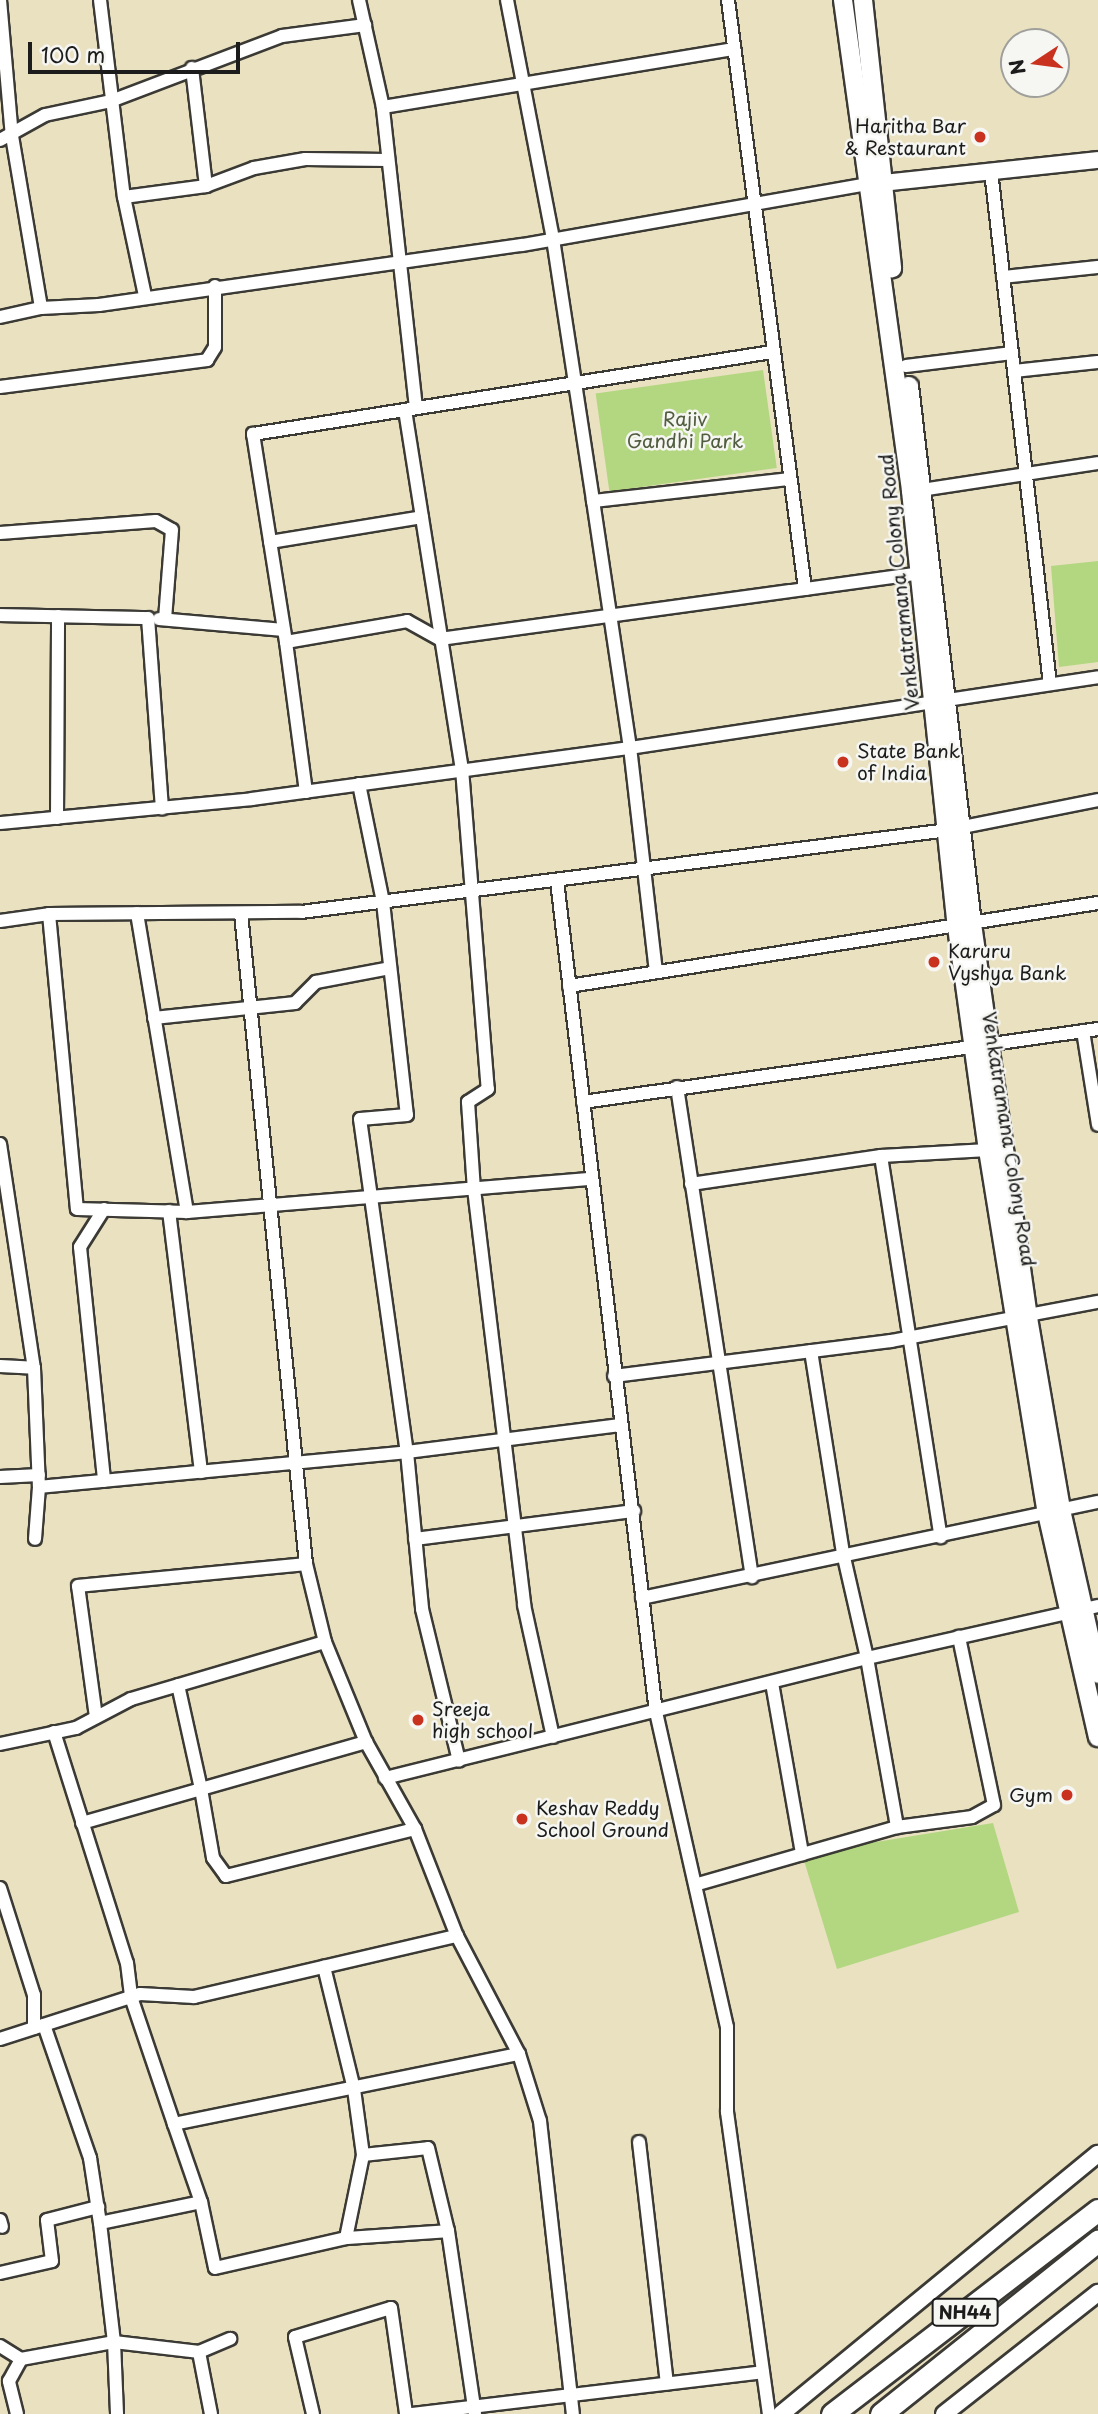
<!DOCTYPE html>
<style>
body{margin:0}
#map{position:relative;width:1098px;height:2414px;overflow:hidden;background:#eae1c1;font-family:"Playpen Sans",sans-serif}
div>[style]{position:absolute}
.green>*{inset:0;background:#b2d780;transform-origin:0 0}
.roads{filter:drop-shadow(2px 0 #3b3a35) drop-shadow(-2px 0 #3b3a35) drop-shadow(0 2px #3b3a35) drop-shadow(0 -2px #3b3a35)}
.minor>*{height:12px;margin:-6px;padding:0 6px;transform-origin:6px;border-radius:6px;background:#fff}
.tertiary>*{height:16px;margin:-8px;padding:0 8px;transform-origin:8px;border-radius:8px;background:#fff}
.secondary>*{height:18px;margin:-9px;padding:0 9px;transform-origin:9px;border-radius:9px;background:#fff}
.trunk>*{height:21px;margin:-10.5px;padding:0 10.5px;transform-origin:10.5px;border-radius:10.5px;background:#fff}
.dots>*{width:19px;height:19px;translate:-50% -50%;box-sizing:border-box;border:4px solid #f6f6f2;border-radius:50%}
span{translate:-50% -50%;white-space:nowrap;text-align:center;line-height:1.15;-webkit-text-stroke:5px #f6f6f2;paint-order:stroke}
.shield-label span{padding:2px 5px;background:#f6f6f2;border:2px solid;border-radius:5px;-webkit-text-stroke-width:0}
.shield-label{font-size:18px;color:#1c1c1c;font-weight:700}
.poi-label{font-size:19px;color:#1c1c1c}
.right{translate:-100% -50%;text-align:right}
.left{translate:0 -50%;text-align:left}
.park-label{font-size:19px;color:#505d3f}
.street-label{font-size:19px;color:#1c1c1c}
.north{position:absolute;left:1000px;top:28px;width:70px;height:70px;box-sizing:border-box;background:#f6f6f2;border:2px solid #9f9f9c;border-radius:50%;rotate:257deg;font-size:19px;font-weight:700;line-height:28px;text-align:center;color:#1c1c1c}
.north::after{content:'';display:block;margin:auto;width:24px;height:32px;background:#c8321e;clip-path:polygon(50% 0,100% 100%,50% 72%,0 100%)}
.scale{position:absolute;left:28px;top:42px;width:212px;height:32px;box-sizing:border-box;border:4px solid #1c1c1c;border-top:0;padding-left:9px;font-size:21px;line-height:24px;white-space:nowrap;color:#1c1c1c;-webkit-text-stroke:5px #f6f6f2;paint-order:stroke}
</style>
<div id="map">
<div class="green">
<div style="left:763px;top:370px;width:99px;height:169px;rotate:82deg"></div>
<div style="clip-path:polygon(1098px 561px,1098px 662px,1059px 667px,1051px 566px)"></div>
<div style="clip-path:polygon(993px 1823px,1019px 1912px,837px 1969px,802px 1854px)"></div>
</div>
<div class="roads">
<div class="minor">
<div style="left:0;top:0;width:137px;rotate:85deg"></div>
<div style="left:12px;top:136px;width:174px;rotate:80.4deg"></div>
<div style="left:100px;top:0;width:198px;rotate:83.1deg"></div>
<div style="left:124px;top:197px;width:101px;rotate:78deg"></div>
<div style="left:359px;top:0;width:110px;rotate:77.4deg"></div>
<div style="left:507px;top:0;width:243px;rotate:79.1deg"></div>
<div style="left:553px;top:239px;width:265px;rotate:81.3deg"></div>
<div style="left:728px;top:0;width:594px;rotate:82.55deg"></div>
<div style="left:0;top:140px;width:51px;rotate:-29.1deg"></div>
<div style="left:45px;top:115px;width:67px;rotate:-12deg"></div>
<div style="left:111px;top:101px;width:183px;rotate:-20.8deg"></div>
<div style="left:282px;top:36px;width:84px;rotate:-7.5deg"></div>
<div style="left:991px;top:171px;width:516px;rotate:83.44deg"></div>
<div style="left:206px;top:186px;width:51px;rotate:-20.6deg"></div>
<div style="left:254px;top:168px;width:52px;rotate:-10deg"></div>
<div style="left:305px;top:159px;width:83px;rotate:0.7deg"></div>
<div style="left:124px;top:197px;width:83px;rotate:-7.6deg"></div>
<div style="left:206px;top:186px;width:119px;rotate:-96.8deg"></div>
<div style="left:1003px;top:277px;width:96px;rotate:-6deg"></div>
<div style="left:0;top:317px;width:42px;rotate:-12.4deg"></div>
<div style="left:41px;top:308px;width:58px;rotate:-3deg"></div>
<div style="left:99px;top:305px;width:427px;rotate:-8.1deg"></div>
<div style="left:522px;top:245px;width:350px;rotate:-10deg"></div>
<div style="left:906px;top:366px;width:107px;rotate:-7deg"></div>
<div style="left:1014px;top:371px;width:84px;rotate:-6.1deg"></div>
<div style="left:0;top:387px;width:209px;rotate:-7.4deg"></div>
<div style="left:207px;top:360px;width:15px;rotate:-58deg"></div>
<div style="left:215px;top:347px;width:61px;rotate:-90deg"></div>
<div style="left:416px;top:408px;width:303px;rotate:-96.3deg"></div>
<div style="left:383px;top:107px;width:356px;rotate:-9.4deg"></div>
<div style="left:405px;top:410px;width:363px;rotate:81deg"></div>
<div style="left:462px;top:769px;width:321px;rotate:85.4deg"></div>
<div style="left:488px;top:1089px;width:24px;rotate:147deg"></div>
<div style="left:468px;top:1102px;width:87px;rotate:86.1deg"></div>
<div style="left:474px;top:1189px;width:419px;rotate:83.1deg"></div>
<div style="left:524px;top:1605px;width:135px;rotate:77.6deg"></div>
<div style="left:915px;top:491px;width:185px;rotate:-8.7deg"></div>
<div style="left:0;top:533px;width:156px;rotate:-4.4deg"></div>
<div style="left:156px;top:521px;width:18px;rotate:29deg"></div>
<div style="left:172px;top:530px;width:89px;rotate:94.5deg"></div>
<div style="left:270px;top:542px;width:154px;rotate:-9.3deg"></div>
<div style="left:0;top:615px;width:148px;rotate:1.2deg"></div>
<div style="left:148px;top:618px;width:191px;rotate:85.8deg"></div>
<div style="left:159px;top:619px;width:125px;rotate:5deg"></div>
<div style="left:286px;top:642px;width:211px;rotate:-99deg"></div>
<div style="left:253px;top:434px;width:525px;rotate:-8.98deg"></div>
<div style="left:359px;top:784px;width:120px;rotate:78.5deg"></div>
<div style="left:383px;top:902px;width:214px;rotate:83.6deg"></div>
<div style="left:407px;top:1115px;width:47px;rotate:175.1deg"></div>
<div style="left:360px;top:1119px;width:336px;rotate:82deg"></div>
<div style="left:407px;top:1452px;width:158px;rotate:84.5deg"></div>
<div style="left:422px;top:1609px;width:156px;rotate:76.3deg"></div>
<div style="left:306px;top:792px;width:151px;rotate:-97.6deg"></div>
<div style="left:286px;top:642px;width:123px;rotate:-9.8deg"></div>
<div style="left:407px;top:621px;width:38px;rotate:29deg"></div>
<div style="left:440px;top:639px;width:486px;rotate:-7.8deg"></div>
<div style="left:57px;top:818px;width:202px;rotate:-89.7deg"></div>
<div style="left:0;top:823px;width:253px;rotate:-5.4deg"></div>
<div style="left:252px;top:799px;width:381px;rotate:-7.7deg"></div>
<div style="left:630px;top:748px;width:473px;rotate:-8.6deg"></div>
<div style="left:557px;top:881px;width:837px;rotate:83.21deg"></div>
<div style="left:656px;top:1712px;width:323px;rotate:77.3deg"></div>
<div style="left:727px;top:2027px;width:85px;rotate:90deg"></div>
<div style="left:727px;top:2112px;width:305px;rotate:82.1deg"></div>
<div style="left:241px;top:913px;width:654px;rotate:84.3deg"></div>
<div style="left:306px;top:1564px;width:80px;rotate:76.3deg"></div>
<div style="left:325px;top:1642px;width:108px;rotate:67.7deg"></div>
<div style="left:366px;top:1742px;width:100px;rotate:60.6deg"></div>
<div style="left:415px;top:1829px;width:115px;rotate:68.6deg"></div>
<div style="left:49px;top:914px;width:296px;rotate:84.6deg"></div>
<div style="left:77px;top:1209px;width:110px;rotate:1.6deg"></div>
<div style="left:187px;top:1212px;width:303px;rotate:-99.5deg"></div>
<div style="left:0;top:921px;width:49px;rotate:-8.1deg"></div>
<div style="left:49px;top:914px;width:252px;rotate:-0.5deg"></div>
<div style="left:301px;top:912px;width:652px;rotate:-7.22deg"></div>
<div style="left:948px;top:830px;width:153px;rotate:-11.3deg"></div>
<div style="left:656px;top:972px;width:226px;rotate:-96.6deg"></div>
<div style="left:630px;top:748px;width:250px;rotate:-98.5deg"></div>
<div style="left:593px;top:501px;width:197px;rotate:-6.4deg"></div>
<div style="left:569px;top:986px;width:535px;rotate:-8.92deg"></div>
<div style="left:154px;top:1018px;width:142px;rotate:-6.1deg"></div>
<div style="left:295px;top:1003px;width:30px;rotate:-45deg"></div>
<div style="left:316px;top:982px;width:75px;rotate:-10.7deg"></div>
<div style="left:1083px;top:1031px;width:95px;rotate:80.9deg"></div>
<div style="left:677px;top:1087px;width:496px;rotate:81.3deg"></div>
<div style="left:583px;top:1102px;width:520px;rotate:-8.07deg"></div>
<div style="left:0;top:1144px;width:227px;rotate:81.4deg"></div>
<div style="left:34px;top:1368px;width:119px;rotate:87.6deg"></div>
<div style="left:39px;top:1487px;width:52px;rotate:94.4deg"></div>
<div style="left:881px;top:1156px;width:386px;rotate:81.1deg"></div>
<div style="left:691px;top:1184px;width:192px;rotate:-8.4deg"></div>
<div style="left:881px;top:1156px;width:107px;rotate:-3.2deg"></div>
<div style="left:104px;top:1209px;width:45px;rotate:122.3deg"></div>
<div style="left:80px;top:1247px;width:235px;rotate:84.1deg"></div>
<div style="left:169px;top:1211px;width:263px;rotate:83deg"></div>
<div style="left:187px;top:1212px;width:406px;rotate:-4.7deg"></div>
<div style="left:811px;top:1351px;width:205px;rotate:81deg"></div>
<div style="left:843px;top:1553px;width:108px;rotate:77.1deg"></div>
<div style="left:867px;top:1658px;width:172px;rotate:79.9deg"></div>
<div style="left:0;top:1366px;width:34px;rotate:3deg"></div>
<div style="left:614px;top:1376px;width:279px;rotate:-7.2deg"></div>
<div style="left:891px;top:1341px;width:211px;rotate:-10.7deg"></div>
<div style="left:0;top:1477px;width:39px;rotate:-3deg"></div>
<div style="left:39px;top:1487px;width:370px;rotate:-5.4deg"></div>
<div style="left:407px;top:1452px;width:215px;rotate:-7.2deg"></div>
<div style="left:415px;top:1539px;width:221px;rotate:-7.3deg"></div>
<div style="left:642px;top:1598px;width:466px;rotate:-11.9deg"></div>
<div style="left:772px;top:1683px;width:174px;rotate:80deg"></div>
<div style="left:178px;top:1685px;width:107px;rotate:77.5deg"></div>
<div style="left:201px;top:1789px;width:172px;rotate:-15.9deg"></div>
<div style="left:96px;top:1717px;width:132px;rotate:-97.8deg"></div>
<div style="left:78px;top:1586px;width:229px;rotate:-5.5deg"></div>
<div style="left:54px;top:1732px;width:242px;rotate:72.5deg"></div>
<div style="left:127px;top:1963px;width:34px;rotate:83deg"></div>
<div style="left:131px;top:1997px;width:134px;rotate:71.3deg"></div>
<div style="left:174px;top:2124px;width:352px;rotate:-11.5deg"></div>
<div style="left:0;top:1744px;width:78px;rotate:-11.9deg"></div>
<div style="left:76px;top:1728px;width:62px;rotate:-27.8deg"></div>
<div style="left:131px;top:1699px;width:202px;rotate:-16.4deg"></div>
<div style="left:385px;top:1778px;width:497px;rotate:-14deg"></div>
<div style="left:867px;top:1658px;width:237px;rotate:-12.7deg"></div>
<div style="left:82px;top:1823px;width:124px;rotate:-15.9deg"></div>
<div style="left:201px;top:1789px;width:70px;rotate:80.1deg"></div>
<div style="left:213px;top:1858px;width:22px;rotate:54deg"></div>
<div style="left:226px;top:1876px;width:195px;rotate:-14deg"></div>
<div style="left:698px;top:1884px;width:207px;rotate:-16deg"></div>
<div style="left:897px;top:1827px;width:76px;rotate:-7.6deg"></div>
<div style="left:972px;top:1817px;width:25px;rotate:-29deg"></div>
<div style="left:994px;top:1805px;width:172px;rotate:-101.8deg"></div>
<div style="left:0;top:1888px;width:112px;rotate:72.4deg"></div>
<div style="left:34px;top:1995px;width:33px;rotate:90deg"></div>
<div style="left:44px;top:2025px;width:141px;rotate:70.9deg"></div>
<div style="left:90px;top:2158px;width:66px;rotate:81.3deg"></div>
<div style="left:100px;top:2223px;width:103px;rotate:-11.7deg"></div>
<div style="left:201px;top:2202px;width:67px;rotate:78deg"></div>
<div style="left:215px;top:2268px;width:134px;rotate:-12.9deg"></div>
<div style="left:346px;top:2238px;width:85px;rotate:-78.4deg"></div>
<div style="left:363px;top:2155px;width:67px;rotate:-97.8deg"></div>
<div style="left:354px;top:2089px;width:126px;rotate:-103.8deg"></div>
<div style="left:0;top:2039px;width:147px;rotate:-17.8deg"></div>
<div style="left:140px;top:1994px;width:54px;rotate:3.2deg"></div>
<div style="left:194px;top:1997px;width:270px;rotate:-13.1deg"></div>
<div style="left:457px;top:1936px;width:133px;rotate:62.3deg"></div>
<div style="left:519px;top:2054px;width:70px;rotate:72.6deg"></div>
<div style="left:540px;top:2121px;width:295px;rotate:83.6deg"></div>
<div style="left:174px;top:2124px;width:83px;rotate:70.9deg"></div>
<div style="left:639px;top:2142px;width:243px;rotate:83.4deg"></div>
<div style="left:363px;top:2155px;width:65px;rotate:-6.1deg"></div>
<div style="left:428px;top:2148px;width:85px;rotate:76.5deg"></div>
<div style="left:448px;top:2231px;width:185px;rotate:81.6deg"></div>
<div style="left:0;top:2220px;width:7px;rotate:74deg"></div>
<div style="left:100px;top:2223px;width:120px;rotate:83.3deg"></div>
<div style="left:114px;top:2342px;width:86px;rotate:6.7deg"></div>
<div style="left:346px;top:2238px;width:102px;rotate:-3.9deg"></div>
<div style="left:0;top:2273px;width:53px;rotate:-13deg"></div>
<div style="left:52px;top:2261px;width:41px;rotate:-97deg"></div>
<div style="left:47px;top:2220px;width:53px;rotate:-14.3deg"></div>
<div style="left:0;top:2346px;width:25px;rotate:32deg"></div>
<div style="left:21px;top:2359px;width:95px;rotate:-10.4deg"></div>
<div style="left:114px;top:2342px;width:72px;rotate:87.6deg"></div>
<div style="left:17px;top:2414px;width:34px;rotate:-104deg"></div>
<div style="left:9px;top:2381px;width:25px;rotate:-61deg"></div>
<div style="left:211px;top:2414px;width:63px;rotate:-101deg"></div>
<div style="left:199px;top:2352px;width:34px;rotate:-23deg"></div>
<div style="left:313px;top:2414px;width:79px;rotate:-103.2deg"></div>
<div style="left:295px;top:2337px;width:100px;rotate:-16.8deg"></div>
<div style="left:391px;top:2308px;width:107px;rotate:81.9deg"></div>
<div style="left:412px;top:2414px;width:353px;rotate:-6.8deg"></div>
</div>
<div class="tertiary">
<div style="left:873px;top:184px;width:226px;rotate:-6.1deg"></div>
<div style="left:781px;top:2414px;width:410px;rotate:-39.4deg"></div>
<div style="left:944px;top:2414px;width:196px;rotate:-38.2deg"></div>
</div>
<div class="secondary">
<div style="left:843px;top:0;width:496px;rotate:82.1deg"></div>
<div style="left:911px;top:491px;width:438px;rotate:84deg"></div>
<div style="left:957px;top:927px;width:225px;rotate:82.1deg"></div>
<div style="left:988px;top:1150px;width:368px;rotate:80.8deg"></div>
<div style="left:1047px;top:1513px;width:230px;rotate:77.2deg"></div>
<div style="left:863px;top:0;width:270px;rotate:83.8deg"></div>
<div style="left:909px;top:386px;width:542px;rotate:83.32deg"></div>
<div style="left:972px;top:924px;width:398px;rotate:81.9deg"></div>
<div style="left:1028px;top:1318px;width:195px;rotate:80.2deg"></div>
<div style="left:1061px;top:1510px;width:168px;rotate:77.3deg"></div>
</div>
<div class="trunk">
<div style="left:832px;top:2414px;width:335px;rotate:-37.5deg"></div>
<div style="left:881px;top:2414px;width:278px;rotate:-38.6deg"></div>
</div>
</div>
<div class="dots">
<div style="left:980px;top:137px;background:#c8321e"></div>
<div style="left:843px;top:762px;background:#c8321e"></div>
<div style="left:934px;top:962px;background:#c8321e"></div>
<div style="left:418px;top:1720px;background:#c8321e"></div>
<div style="left:1067px;top:1795px;background:#c8321e"></div>
<div style="left:522px;top:1819px;background:#c8321e"></div>
</div>
<div class="shield-label">
<span style="left:965px;top:2312px">NH44</span>
</div>
<div class="poi-label">
<span class="right" style="left:966px;top:137px">Haritha Bar<br>&amp; Restaurant</span>
<span class="left" style="left:857px;top:762px">State Bank<br>of India</span>
<span class="left" style="left:948px;top:962px">Karuru<br>Vyshya Bank</span>
<span class="left" style="left:432px;top:1720px">Sreeja<br>high school</span>
<span class="right" style="left:1053px;top:1795px">Gym</span>
<span class="left" style="left:536px;top:1819px">Keshav Reddy<br>School Ground</span>
</div>
<div class="park-label">
<span style="left:685px;top:430px">Rajiv<br>Gandhi Park</span>
</div>
<div class="street-label">
<span style="left:899px;top:582px;rotate:-96deg">Venkatramana Colony Road</span>
<span style="left:1009px;top:1139px;rotate:81deg">Venkatramana Colony Road</span>
</div>
<div class="north">N</div>
<div class="scale">100 m</div>
</div>
